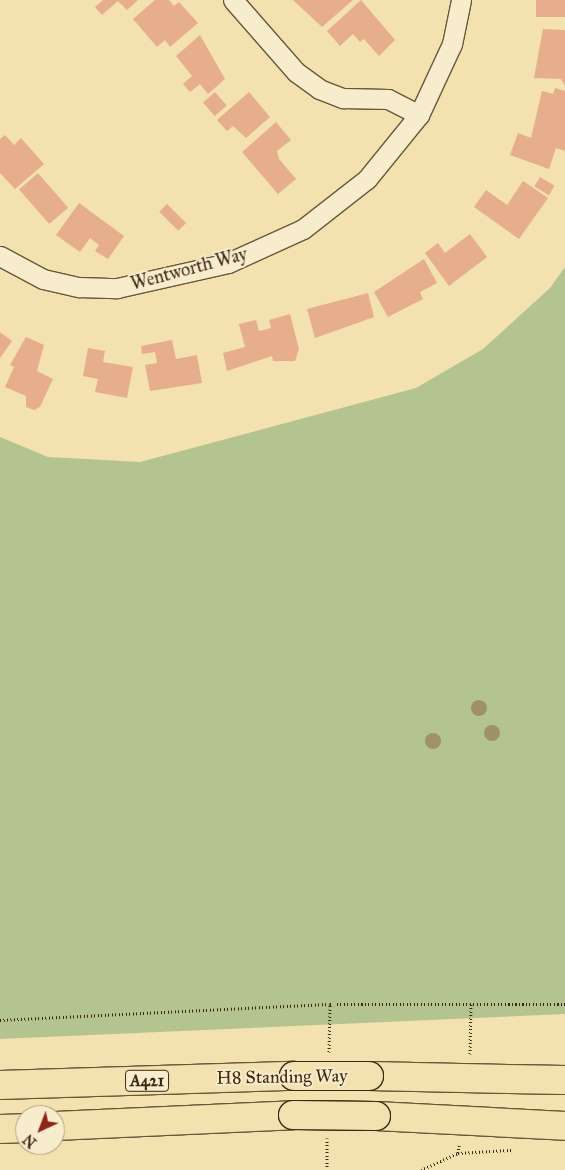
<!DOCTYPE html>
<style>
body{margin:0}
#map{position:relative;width:565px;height:1170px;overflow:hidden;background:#f3e1af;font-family:"IM FELL Great Primer",serif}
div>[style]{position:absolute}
.green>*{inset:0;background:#b4c490}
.building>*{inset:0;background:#e6ae8c;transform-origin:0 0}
.path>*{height:3px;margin-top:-1.5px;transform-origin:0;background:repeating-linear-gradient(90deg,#3c2814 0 1px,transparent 0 3.5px)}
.roads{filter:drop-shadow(1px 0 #6a563b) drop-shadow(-1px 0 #6a563b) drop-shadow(0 1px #6a563b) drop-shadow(0 -1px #6a563b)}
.minor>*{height:19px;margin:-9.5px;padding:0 9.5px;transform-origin:9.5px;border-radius:9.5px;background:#f7eccb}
.trunk>*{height:28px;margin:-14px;padding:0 14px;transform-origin:14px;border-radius:14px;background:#f3e1af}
.bridges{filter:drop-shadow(1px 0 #3c2814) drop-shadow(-1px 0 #3c2814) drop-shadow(0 1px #3c2814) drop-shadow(0 -1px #3c2814)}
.trunk-bridge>*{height:28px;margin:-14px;padding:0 14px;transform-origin:14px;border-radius:14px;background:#f3e1af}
.trees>*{width:16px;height:16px;margin:-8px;border-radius:50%;background:#9f916b}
span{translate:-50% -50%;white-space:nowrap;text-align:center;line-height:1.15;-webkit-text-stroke:4px #f7eccb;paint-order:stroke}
.shield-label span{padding:1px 4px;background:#f7eccb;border:1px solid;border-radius:4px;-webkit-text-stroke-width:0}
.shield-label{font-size:16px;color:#3c2814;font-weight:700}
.street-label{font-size:18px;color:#3c2814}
.north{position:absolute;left:15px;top:1105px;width:50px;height:50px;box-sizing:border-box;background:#f7eccb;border:1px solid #ac9e82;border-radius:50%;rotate:223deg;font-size:14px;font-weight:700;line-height:20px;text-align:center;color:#3c2814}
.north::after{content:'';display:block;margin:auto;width:18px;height:22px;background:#8f2418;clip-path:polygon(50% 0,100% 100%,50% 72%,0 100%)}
</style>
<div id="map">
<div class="green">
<div style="clip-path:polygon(565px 267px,565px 1014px,0 1039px,0 437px,48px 457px,140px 462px,416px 388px,483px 349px,550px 288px)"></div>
</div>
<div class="building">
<div style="clip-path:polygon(103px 0,138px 0,127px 10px,118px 1px,102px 15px,95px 7px)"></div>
<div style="clip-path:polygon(155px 0,169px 0,174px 6px,179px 2px,198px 23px,170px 47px,165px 40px,157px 47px,133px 19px)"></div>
<div style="clip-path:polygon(293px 0,353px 0,322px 27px)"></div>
<div style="clip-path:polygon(361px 0,395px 40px,379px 56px,364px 39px,360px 42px,353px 34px,340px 46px,327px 31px)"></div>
<div style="left:536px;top:0;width:29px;height:17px"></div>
<div style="clip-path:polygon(543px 29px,565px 30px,565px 86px,561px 79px,534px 78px)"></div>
<div style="clip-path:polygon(200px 35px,225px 79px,208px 94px,200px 84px,190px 92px,183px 84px,192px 76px,176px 56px)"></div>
<div style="clip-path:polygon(555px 88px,565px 91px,565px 151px,556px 148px,549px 169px,510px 155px,518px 133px,531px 138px,542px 91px,553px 94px)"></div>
<div style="left:215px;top:92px;width:18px;height:16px;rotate:49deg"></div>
<div style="clip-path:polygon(249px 92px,270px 117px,246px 138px,233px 126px,227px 131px,217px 120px)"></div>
<div style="clip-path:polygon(276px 122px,291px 140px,277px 151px,279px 159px,296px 179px,278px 194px,242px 152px)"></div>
<div style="clip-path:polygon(5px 135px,14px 145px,21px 138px,44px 164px,15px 189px,0 173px,0 139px)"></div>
<div style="left:38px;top:173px;width:46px;height:25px;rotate:49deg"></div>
<div style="left:540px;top:177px;width:17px;height:11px;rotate:31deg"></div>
<div style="clip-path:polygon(523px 181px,548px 198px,519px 239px,474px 207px,486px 190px,507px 205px)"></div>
<div style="clip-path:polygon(79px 203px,124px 236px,108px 259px,95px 251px,99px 245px,90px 238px,80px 252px,56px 235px)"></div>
<div style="left:167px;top:204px;width:27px;height:11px;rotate:45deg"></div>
<div style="clip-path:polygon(470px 234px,487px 257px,449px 286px,425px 253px,438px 243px,445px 253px)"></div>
<div style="clip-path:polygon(424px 259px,437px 283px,420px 292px,423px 299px,388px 317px,374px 292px)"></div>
<div style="clip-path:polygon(368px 293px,374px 317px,315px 338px,307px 309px)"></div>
<div style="clip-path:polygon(290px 314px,299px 349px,295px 361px,273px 361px,272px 356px,227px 371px,223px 353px,245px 347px,239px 324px,256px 320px,259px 331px,271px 328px,269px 320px)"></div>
<div style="clip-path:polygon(0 332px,12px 341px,0 358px)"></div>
<div style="clip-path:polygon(26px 337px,44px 345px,37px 371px,53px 379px,40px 407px,34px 410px,26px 407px,26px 396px,5px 387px,14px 367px,10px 365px)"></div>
<div style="clip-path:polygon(172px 340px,176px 359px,197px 355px,202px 383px,150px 391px,145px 365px,157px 363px,155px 352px,142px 354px,141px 346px)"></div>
<div style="clip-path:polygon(88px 348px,105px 351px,103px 362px,133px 367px,127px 398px,95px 392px,98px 379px,83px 376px)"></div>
</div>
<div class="path">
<div style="left:0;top:1020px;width:330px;rotate:-2.8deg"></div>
<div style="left:330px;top:1004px;width:235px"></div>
<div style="left:329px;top:1052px;width:48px;rotate:-88.8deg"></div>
<div style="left:470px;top:1054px;width:51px;rotate:-88.9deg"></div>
<div style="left:458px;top:1153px;width:54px;rotate:-3.2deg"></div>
<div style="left:327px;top:1170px;width:32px;rotate:-90deg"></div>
<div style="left:421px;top:1170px;width:41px;rotate:-24.7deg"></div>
<div style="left:458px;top:1153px;width:8px;rotate:-83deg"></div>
</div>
<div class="roads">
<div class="minor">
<div style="left:233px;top:0;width:96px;rotate:48.8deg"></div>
<div style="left:296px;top:72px;width:29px;rotate:36deg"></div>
<div style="left:319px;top:89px;width:26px;rotate:21deg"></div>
<div style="left:343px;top:98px;width:45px;rotate:1.3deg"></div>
<div style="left:388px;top:99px;width:35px;rotate:27deg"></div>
<div style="left:0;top:256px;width:49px;rotate:28.1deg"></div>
<div style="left:43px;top:279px;width:37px;rotate:13deg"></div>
<div style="left:79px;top:287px;width:38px;rotate:2deg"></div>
<div style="left:117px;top:288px;width:114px;rotate:-12.7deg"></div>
<div style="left:228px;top:263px;width:82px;rotate:-24.4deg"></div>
<div style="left:303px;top:229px;width:81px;rotate:-38deg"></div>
<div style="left:367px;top:179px;width:82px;rotate:-50.9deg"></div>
<div style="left:419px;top:115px;width:78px;rotate:-65.1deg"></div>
<div style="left:452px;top:44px;width:45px;rotate:-78.4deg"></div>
</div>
<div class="trunk">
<div style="left:369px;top:1076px;width:196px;rotate:1.2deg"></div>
<div style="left:0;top:1085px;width:294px;rotate:-1.8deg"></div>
<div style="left:376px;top:1116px;width:189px;rotate:3deg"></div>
<div style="left:55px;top:1126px;width:238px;rotate:-2.6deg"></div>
<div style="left:0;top:1129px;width:25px;rotate:-2deg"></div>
</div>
</div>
<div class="bridges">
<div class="trunk-bridge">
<div style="left:294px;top:1076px;width:75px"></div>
<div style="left:293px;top:1115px;width:83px;rotate:0.7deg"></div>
</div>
</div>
<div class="trees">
<div style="left:479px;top:708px"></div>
<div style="left:492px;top:733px"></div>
<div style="left:433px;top:741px"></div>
</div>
<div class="shield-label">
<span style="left:147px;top:1081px">A421</span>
</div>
<div class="street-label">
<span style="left:189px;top:269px;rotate:-15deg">Wentworth Way</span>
<span style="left:282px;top:1077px;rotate:-1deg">H8 Standing Way</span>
</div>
<div class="north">N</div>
</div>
